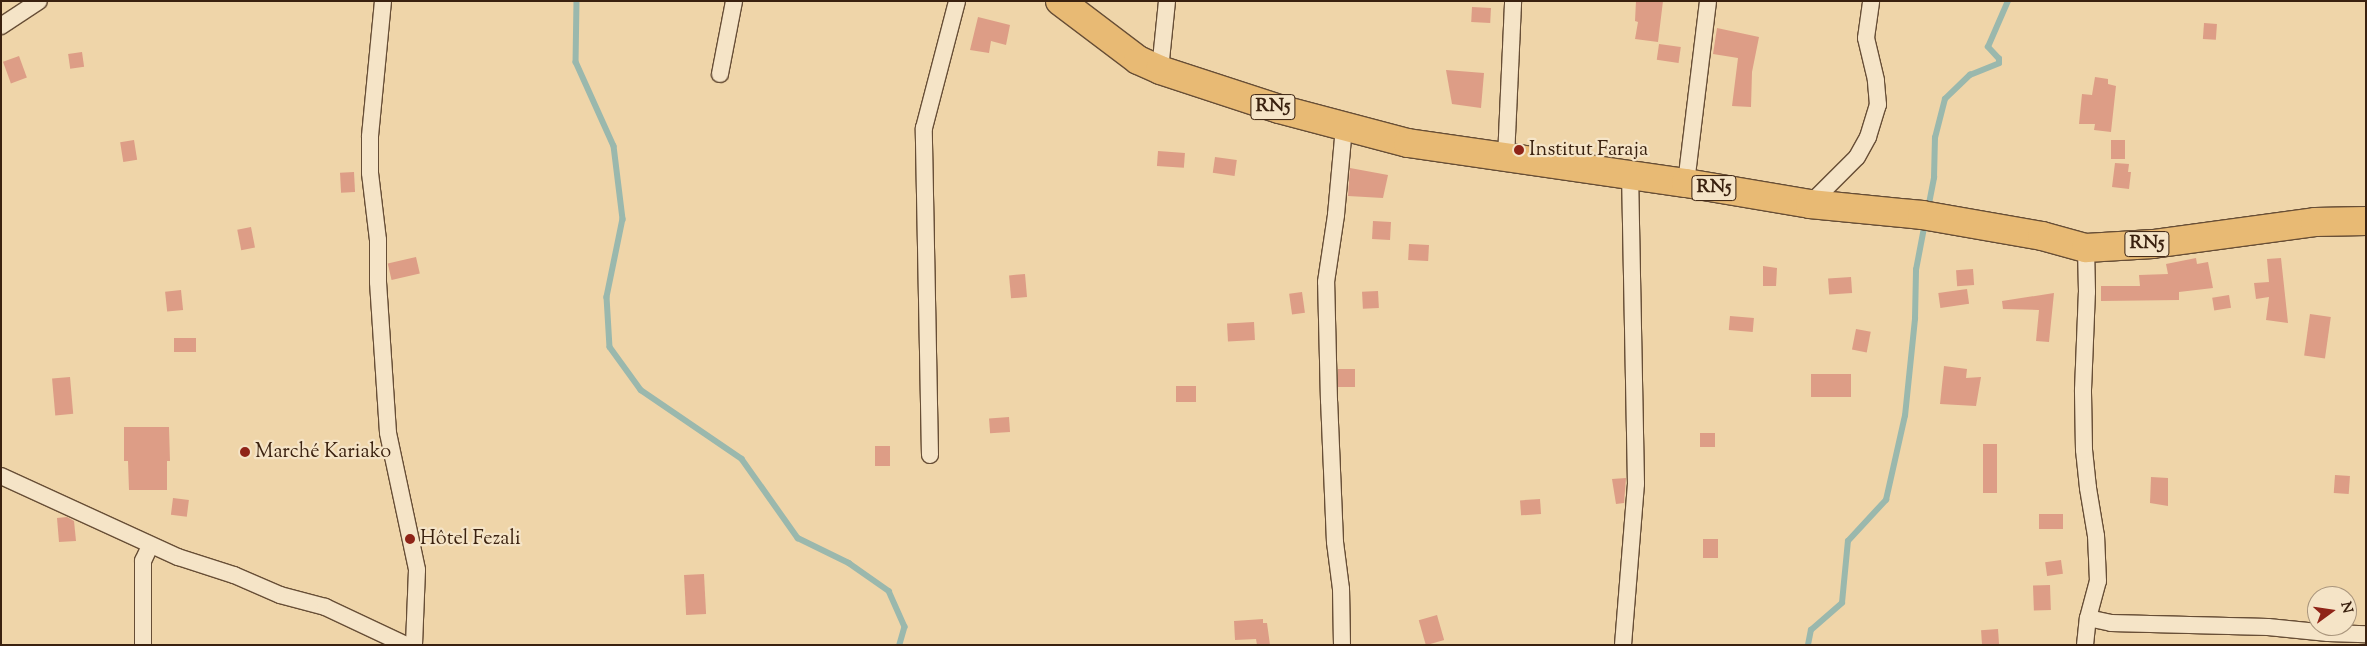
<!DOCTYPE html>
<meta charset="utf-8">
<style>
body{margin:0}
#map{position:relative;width:2367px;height:646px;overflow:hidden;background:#efd5a9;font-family:"Sorts Mill Goudy",serif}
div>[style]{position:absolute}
.stream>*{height:5.5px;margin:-2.75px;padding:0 2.75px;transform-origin:2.75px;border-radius:2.75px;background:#9ab8ad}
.building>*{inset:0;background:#dd9d86;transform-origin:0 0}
.roads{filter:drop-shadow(1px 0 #674e36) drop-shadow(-1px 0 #674e36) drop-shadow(0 1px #674e36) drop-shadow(0 -1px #674e36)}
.street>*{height:16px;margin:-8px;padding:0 8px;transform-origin:8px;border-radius:8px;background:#f5e4c7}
.highway>*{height:28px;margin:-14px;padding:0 14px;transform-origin:14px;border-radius:14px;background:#e8ba74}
.dots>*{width:14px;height:14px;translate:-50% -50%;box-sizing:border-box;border:2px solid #f5e4c7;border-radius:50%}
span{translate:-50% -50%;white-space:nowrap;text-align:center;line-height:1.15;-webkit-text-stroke:4.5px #f5e4c7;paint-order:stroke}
.shield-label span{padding:1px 4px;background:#f5e4c7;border:1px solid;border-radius:4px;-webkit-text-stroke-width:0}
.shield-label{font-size:19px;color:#3a210f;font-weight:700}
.poi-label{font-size:20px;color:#3a210f}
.left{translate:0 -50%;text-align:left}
.frame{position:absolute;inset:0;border:2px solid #3a210f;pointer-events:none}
.north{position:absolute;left:2307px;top:586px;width:50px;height:50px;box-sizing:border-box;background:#f5e4c7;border:1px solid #aa967d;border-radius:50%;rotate:76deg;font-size:14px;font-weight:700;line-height:20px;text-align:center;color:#3a210f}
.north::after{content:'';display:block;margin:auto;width:18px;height:22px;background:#8f2418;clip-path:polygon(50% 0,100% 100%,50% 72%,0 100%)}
</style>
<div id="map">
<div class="stream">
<div style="left:577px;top:1px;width:61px;rotate:90.9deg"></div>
<div style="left:576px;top:62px;width:92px;rotate:65.7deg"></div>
<div style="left:614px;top:146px;width:74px;rotate:83deg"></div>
<div style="left:623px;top:219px;width:80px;rotate:101.6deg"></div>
<div style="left:607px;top:297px;width:50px;rotate:86.6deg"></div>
<div style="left:610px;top:347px;width:53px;rotate:54.2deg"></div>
<div style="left:641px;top:390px;width:122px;rotate:34.3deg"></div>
<div style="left:742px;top:459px;width:97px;rotate:54.7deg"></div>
<div style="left:798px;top:538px;width:57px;rotate:26.1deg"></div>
<div style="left:849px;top:563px;width:49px;rotate:35deg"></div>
<div style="left:889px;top:591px;width:39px;rotate:66deg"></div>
<div style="left:905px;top:627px;width:19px;rotate:106deg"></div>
<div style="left:1928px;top:209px;width:32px;rotate:-79deg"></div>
<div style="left:1934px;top:178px;width:40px;rotate:-88.6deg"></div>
<div style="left:1935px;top:138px;width:40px;rotate:-75.6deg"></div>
<div style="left:1945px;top:99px;width:35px;rotate:-44deg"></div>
<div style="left:1970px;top:75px;width:31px;rotate:-22deg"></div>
<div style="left:1999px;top:63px;width:4px;rotate:-90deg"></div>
<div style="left:1999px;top:59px;width:16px;rotate:-133deg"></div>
<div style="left:1988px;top:47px;width:50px;rotate:-66.5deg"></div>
<div style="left:1808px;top:645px;width:15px;rotate:-79deg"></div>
<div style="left:1811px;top:630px;width:41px;rotate:-41.1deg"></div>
<div style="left:1842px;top:603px;width:62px;rotate:-84.5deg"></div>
<div style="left:1848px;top:541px;width:56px;rotate:-47.2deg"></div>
<div style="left:1886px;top:500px;width:86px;rotate:-77.3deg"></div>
<div style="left:1905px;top:416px;width:98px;rotate:-84.1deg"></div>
<div style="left:1915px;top:319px;width:49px;rotate:-88.8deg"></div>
<div style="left:1916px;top:270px;width:48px;rotate:-79.2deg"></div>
</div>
<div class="building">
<div style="clip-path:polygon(1636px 1px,1663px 1px,1658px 42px,1635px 39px,1638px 22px,1635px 21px)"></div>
<div style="left:1472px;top:7px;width:19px;height:15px;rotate:3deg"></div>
<div style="clip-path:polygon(978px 17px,1010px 25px,1006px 45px,991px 41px,989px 53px,970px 50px)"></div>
<div style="left:2204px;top:23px;width:13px;height:16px;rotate:4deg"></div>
<div style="clip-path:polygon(1717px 28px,1759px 37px,1752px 72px,1751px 107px,1732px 106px,1738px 58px,1713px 54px)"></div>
<div style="left:1659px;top:44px;width:22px;height:16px;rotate:8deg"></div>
<div style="left:82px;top:52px;width:15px;height:14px;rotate:82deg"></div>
<div style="left:19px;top:56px;width:23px;height:17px;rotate:70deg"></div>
<div style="clip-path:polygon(1446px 70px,1484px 73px,1481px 108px,1452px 104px)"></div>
<div style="clip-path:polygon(2095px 77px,2108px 79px,2108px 84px,2116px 86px,2111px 132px,2094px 130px,2095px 124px,2079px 124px,2082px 94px,2092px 95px)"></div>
<div style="left:134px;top:140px;width:20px;height:14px;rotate:81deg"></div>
<div style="left:2111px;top:140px;width:14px;height:19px"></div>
<div style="left:1158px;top:151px;width:27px;height:15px;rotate:4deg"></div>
<div style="left:1215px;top:157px;width:22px;height:16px;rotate:8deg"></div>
<div style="clip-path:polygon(2115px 163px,2129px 164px,2128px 172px,2131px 172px,2129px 189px,2112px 187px)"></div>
<div style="clip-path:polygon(1350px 168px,1388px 175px,1383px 198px,1348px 196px)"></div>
<div style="left:354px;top:172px;width:20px;height:14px;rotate:87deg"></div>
<div style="left:1373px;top:221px;width:18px;height:18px;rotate:3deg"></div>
<div style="left:251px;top:227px;width:21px;height:14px;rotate:79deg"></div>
<div style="left:1409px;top:244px;width:20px;height:16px;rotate:3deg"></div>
<div style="left:416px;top:257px;width:17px;height:29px;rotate:77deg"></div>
<div style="clip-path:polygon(2196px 258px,2197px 264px,2208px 262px,2213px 288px,2179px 292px,2179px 300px,2101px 301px,2101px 286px,2140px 286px,2139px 275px,2168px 274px,2166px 264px)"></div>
<div style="clip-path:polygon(2281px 258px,2288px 323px,2266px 320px,2269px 297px,2256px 299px,2254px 283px,2269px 282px,2267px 259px)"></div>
<div style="clip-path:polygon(1763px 266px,1777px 268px,1776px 286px,1763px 286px)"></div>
<div style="left:1973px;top:269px;width:16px;height:17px;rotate:86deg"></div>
<div style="left:1025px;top:274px;width:23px;height:16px;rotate:85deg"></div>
<div style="left:1851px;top:277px;width:16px;height:23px;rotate:86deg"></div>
<div style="left:1967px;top:289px;width:15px;height:29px;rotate:82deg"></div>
<div style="left:181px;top:290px;width:20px;height:16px;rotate:84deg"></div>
<div style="left:1378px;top:291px;width:17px;height:16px;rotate:87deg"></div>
<div style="left:1302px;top:292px;width:21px;height:13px;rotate:82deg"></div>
<div style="clip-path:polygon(2054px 293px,2049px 342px,2036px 341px,2039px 310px,2003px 309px,2002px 301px)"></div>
<div style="left:2229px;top:295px;width:13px;height:17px;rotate:81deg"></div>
<div style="left:2310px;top:314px;width:21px;height:42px;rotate:8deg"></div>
<div style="left:1730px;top:316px;width:24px;height:14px;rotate:5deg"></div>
<div style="left:1254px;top:322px;width:18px;height:27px;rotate:87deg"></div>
<div style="left:1856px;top:329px;width:15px;height:21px;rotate:11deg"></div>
<div style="left:174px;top:338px;width:22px;height:14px"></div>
<div style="clip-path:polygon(1944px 366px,1967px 369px,1966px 378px,1981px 377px,1976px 406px,1940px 404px)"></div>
<div style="left:1355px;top:369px;width:18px;height:17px;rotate:90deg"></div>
<div style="left:1811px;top:374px;width:40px;height:23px"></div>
<div style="left:70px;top:377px;width:37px;height:18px;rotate:85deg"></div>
<div style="left:1196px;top:386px;width:16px;height:20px;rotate:90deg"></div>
<div style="left:1009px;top:417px;width:15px;height:20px;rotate:86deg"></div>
<div style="clip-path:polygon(124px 427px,169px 427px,170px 461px,167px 461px,167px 490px,129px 490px,128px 461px,124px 461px)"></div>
<div style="left:1700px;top:433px;width:15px;height:14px"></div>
<div style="left:1983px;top:444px;width:14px;height:49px"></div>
<div style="left:875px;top:446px;width:15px;height:20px"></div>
<div style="left:2335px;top:475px;width:15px;height:18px;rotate:4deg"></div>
<div style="clip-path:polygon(2151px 477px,2168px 478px,2168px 506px,2150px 503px)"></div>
<div style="clip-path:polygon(1626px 478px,1624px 503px,1616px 504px,1612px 479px)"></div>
<div style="left:173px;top:498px;width:16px;height:17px;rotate:7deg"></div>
<div style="left:1540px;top:499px;width:15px;height:20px;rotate:86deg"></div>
<div style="left:2039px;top:514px;width:24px;height:15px"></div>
<div style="clip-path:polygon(67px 517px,74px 521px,76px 541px,59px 542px,57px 518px)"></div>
<div style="left:1703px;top:539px;width:15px;height:19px"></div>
<div style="left:2061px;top:560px;width:14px;height:16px;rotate:82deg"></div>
<div style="left:704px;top:574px;width:40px;height:20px;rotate:87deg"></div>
<div style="left:2050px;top:585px;width:25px;height:17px;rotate:88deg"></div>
<div style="left:1437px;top:615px;width:26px;height:19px;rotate:74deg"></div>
<div style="clip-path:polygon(1263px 619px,1263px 623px,1267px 623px,1270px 645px,1257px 645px,1256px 639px,1235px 640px,1234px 621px)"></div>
<div style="left:1998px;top:629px;width:16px;height:17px;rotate:86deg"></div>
</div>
<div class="roads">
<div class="street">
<div style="left:383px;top:1px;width:137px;rotate:95.5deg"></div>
<div style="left:370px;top:137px;width:36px;rotate:90deg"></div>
<div style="left:370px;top:173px;width:67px;rotate:83.2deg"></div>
<div style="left:378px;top:240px;width:42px;rotate:90deg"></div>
<div style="left:378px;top:282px;width:151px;rotate:86.2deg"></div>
<div style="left:388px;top:433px;width:140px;rotate:78deg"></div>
<div style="left:417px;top:570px;width:75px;rotate:92.3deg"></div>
<div style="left:1px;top:26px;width:45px;rotate:-33.3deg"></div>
<div style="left:1160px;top:70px;width:69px;rotate:-84.2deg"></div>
<div style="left:720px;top:74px;width:74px;rotate:-79.1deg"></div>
<div style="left:1506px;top:158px;width:157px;rotate:-87.4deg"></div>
<div style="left:1686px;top:183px;width:183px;rotate:-83.1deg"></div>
<div style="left:1810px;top:204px;width:66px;rotate:-45deg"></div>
<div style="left:1857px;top:157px;width:23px;rotate:-61deg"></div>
<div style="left:1868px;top:137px;width:34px;rotate:-73deg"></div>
<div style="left:1878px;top:105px;width:25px;rotate:-95deg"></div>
<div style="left:1876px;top:80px;width:43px;rotate:-103.4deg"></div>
<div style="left:1866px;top:38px;width:37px;rotate:-82deg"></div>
<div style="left:930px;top:455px;width:327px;rotate:-91.1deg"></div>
<div style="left:924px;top:128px;width:131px;rotate:-75.4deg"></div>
<div style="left:1px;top:476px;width:195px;rotate:24.6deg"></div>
<div style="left:178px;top:557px;width:59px;rotate:17.8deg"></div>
<div style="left:234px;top:575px;width:50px;rotate:23.5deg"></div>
<div style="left:280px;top:595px;width:47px;rotate:14.9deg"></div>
<div style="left:325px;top:607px;width:89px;rotate:25.1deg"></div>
<div style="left:2088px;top:618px;width:24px;rotate:12deg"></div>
<div style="left:2111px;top:623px;width:157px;rotate:1.5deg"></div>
<div style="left:2268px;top:627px;width:60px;rotate:5.7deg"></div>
<div style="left:2328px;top:633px;width:38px;rotate:2deg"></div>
<div style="left:143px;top:645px;width:84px;rotate:-90deg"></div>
<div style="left:143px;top:561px;width:17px;rotate:-65deg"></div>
<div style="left:1342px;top:645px;width:56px;rotate:-91deg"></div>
<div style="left:1341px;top:589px;width:47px;rotate:-97.3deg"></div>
<div style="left:1335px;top:542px;width:141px;rotate:-92.4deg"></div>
<div style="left:1329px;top:401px;width:119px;rotate:-91.4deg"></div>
<div style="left:1326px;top:282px;width:68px;rotate:-81.5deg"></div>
<div style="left:1336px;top:215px;width:88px;rotate:-84.8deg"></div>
<div style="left:1623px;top:645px;width:162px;rotate:-85.4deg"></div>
<div style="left:1636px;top:484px;width:309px;rotate:-91.1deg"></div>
<div style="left:2085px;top:645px;width:27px;rotate:-84deg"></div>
<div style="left:2088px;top:618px;width:38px;rotate:-75deg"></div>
<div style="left:2098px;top:581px;width:45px;rotate:-92.5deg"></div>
<div style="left:2096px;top:536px;width:49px;rotate:-99.5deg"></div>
<div style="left:2088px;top:488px;width:38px;rotate:-96deg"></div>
<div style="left:2084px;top:450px;width:60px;rotate:-91deg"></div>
<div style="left:2083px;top:390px;width:98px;rotate:-87.7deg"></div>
<div style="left:2087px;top:292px;width:44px;rotate:-91.3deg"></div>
</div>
<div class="highway">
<div style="left:1060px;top:1px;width:98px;rotate:37.1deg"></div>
<div style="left:1138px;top:60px;width:24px;rotate:24deg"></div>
<div style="left:1160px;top:70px;width:125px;rotate:18.1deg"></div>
<div style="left:1279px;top:109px;width:133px;rotate:14.8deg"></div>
<div style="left:1408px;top:143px;width:281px;rotate:8.2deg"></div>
<div style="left:1686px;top:183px;width:126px;rotate:9.6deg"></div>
<div style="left:1810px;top:204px;width:113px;rotate:5.6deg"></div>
<div style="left:1922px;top:215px;width:122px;rotate:9.9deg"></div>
<div style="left:2042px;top:236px;width:46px;rotate:15.3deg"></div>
<div style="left:2086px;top:248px;width:67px;rotate:-3.4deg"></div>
<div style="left:2153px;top:244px;width:163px;rotate:-7.7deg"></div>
<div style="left:2315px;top:222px;width:51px;rotate:-1.1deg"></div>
</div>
</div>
<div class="dots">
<div style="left:1519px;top:150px;background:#8f2418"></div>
<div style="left:245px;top:452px;background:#8f2418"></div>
<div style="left:410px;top:539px;background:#8f2418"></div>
</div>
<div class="shield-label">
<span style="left:1273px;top:107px">RN5</span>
<span style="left:1714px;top:188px">RN5</span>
<span style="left:2147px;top:244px">RN5</span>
</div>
<div class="poi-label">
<span class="left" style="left:1529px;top:150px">Institut Faraja</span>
<span class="left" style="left:255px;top:452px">Marché Kariako</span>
<span class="left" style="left:420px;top:539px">Hôtel Fezali</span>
</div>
<div class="frame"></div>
<div class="north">N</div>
</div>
